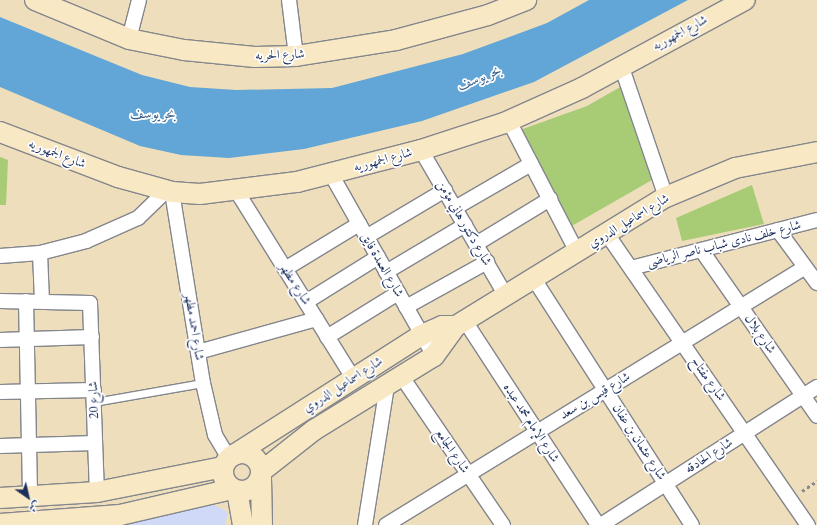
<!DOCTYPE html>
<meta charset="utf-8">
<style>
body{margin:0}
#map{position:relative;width:817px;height:525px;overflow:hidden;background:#eedebc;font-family:"EB Garamond",Amiri,serif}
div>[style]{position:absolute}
.built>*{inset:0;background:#d1d9f9}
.green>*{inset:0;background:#a8cc75}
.water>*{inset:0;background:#61a6d6}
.path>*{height:2.5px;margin-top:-1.25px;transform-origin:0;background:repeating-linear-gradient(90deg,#84868d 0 3px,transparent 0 6px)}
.roads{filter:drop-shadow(1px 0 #84868d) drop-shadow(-1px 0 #84868d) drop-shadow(0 1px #84868d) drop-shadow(0 -1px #84868d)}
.lane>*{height:7px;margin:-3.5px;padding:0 3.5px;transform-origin:3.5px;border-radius:3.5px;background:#fff}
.street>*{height:14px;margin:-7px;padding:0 7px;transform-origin:7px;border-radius:7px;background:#fff}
.secondary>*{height:20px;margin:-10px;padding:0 10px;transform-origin:10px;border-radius:10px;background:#f8e8c3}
.secondary>.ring{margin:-10px;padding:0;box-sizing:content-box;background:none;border:20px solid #f8e8c3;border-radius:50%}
span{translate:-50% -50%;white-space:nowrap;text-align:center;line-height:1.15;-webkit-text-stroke:3.5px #fff;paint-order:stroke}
.street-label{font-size:13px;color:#1b2f5e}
.water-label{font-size:14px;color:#375f8e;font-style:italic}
.north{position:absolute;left:8px;top:477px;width:40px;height:40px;-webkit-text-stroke:3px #fff;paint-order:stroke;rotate:146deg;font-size:11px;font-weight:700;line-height:16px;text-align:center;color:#1b2f5e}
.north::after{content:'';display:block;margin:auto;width:14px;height:18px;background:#1b2f5e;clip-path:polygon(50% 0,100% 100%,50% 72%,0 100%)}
</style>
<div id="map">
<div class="built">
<div style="clip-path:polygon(204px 500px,228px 512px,225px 525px,42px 525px)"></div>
</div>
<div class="green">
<div style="clip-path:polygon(622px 86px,652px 180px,570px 227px,520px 130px,587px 106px)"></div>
<div style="clip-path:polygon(0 157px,8px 160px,6px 205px,0 205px)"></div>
<div style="clip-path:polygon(752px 185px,764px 224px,682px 241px,676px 218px)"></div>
</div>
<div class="water">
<div style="clip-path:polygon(589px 0,688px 0,534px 82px,422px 121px,304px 149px,229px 158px,181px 155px,140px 146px,0 87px,0 17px,142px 75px,190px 87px,236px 90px,332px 88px,463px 54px,547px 23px)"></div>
</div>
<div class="path">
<div style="left:802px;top:491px;width:18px;rotate:-34deg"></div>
</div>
<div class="roads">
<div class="lane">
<div style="left:94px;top:402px;width:111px;rotate:-9.9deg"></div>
</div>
<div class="street">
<div style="left:289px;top:0;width:56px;rotate:82.9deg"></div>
<div style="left:129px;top:39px;width:40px;rotate:-75.6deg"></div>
<div style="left:621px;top:65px;width:139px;rotate:71.2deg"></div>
<div style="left:509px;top:121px;width:148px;rotate:62.6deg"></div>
<div style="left:421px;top:150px;width:169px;rotate:59.8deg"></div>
<div style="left:331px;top:174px;width:209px;rotate:60.5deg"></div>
<div style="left:236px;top:190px;width:221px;rotate:58.1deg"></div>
<div style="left:172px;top:192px;width:193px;rotate:80.8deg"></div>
<div style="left:203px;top:383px;width:53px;rotate:77deg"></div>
<div style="left:215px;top:435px;width:27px;rotate:59deg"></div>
<div style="left:455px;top:208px;width:88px;rotate:-30.1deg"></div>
<div style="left:778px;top:230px;width:66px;rotate:53.7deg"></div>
<div style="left:607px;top:234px;width:354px;rotate:55.4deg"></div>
<div style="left:366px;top:237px;width:92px;rotate:-30.7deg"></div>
<div style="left:476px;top:244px;width:87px;rotate:-31.3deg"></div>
<div style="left:702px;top:251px;width:201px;rotate:55.1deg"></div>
<div style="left:40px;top:253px;width:48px;rotate:87.6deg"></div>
<div style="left:0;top:256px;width:40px;rotate:-4.3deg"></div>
<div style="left:40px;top:253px;width:48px;rotate:-14.6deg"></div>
<div style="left:86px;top:241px;width:57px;rotate:-23.9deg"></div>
<div style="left:138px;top:218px;width:39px;rotate:-44deg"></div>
<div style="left:631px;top:268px;width:192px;rotate:-14.5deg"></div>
<div style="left:285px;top:269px;width:87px;rotate:-31.3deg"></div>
<div style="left:386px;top:272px;width:92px;rotate:-30.7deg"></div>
<div style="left:534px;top:279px;width:292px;rotate:57.3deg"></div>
<div style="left:0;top:301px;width:90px;rotate:1.3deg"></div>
<div style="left:90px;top:303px;width:189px;rotate:87.9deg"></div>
<div style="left:26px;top:301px;width:196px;rotate:88.8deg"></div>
<div style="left:306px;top:302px;width:85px;rotate:-32deg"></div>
<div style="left:406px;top:307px;width:93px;rotate:-29.1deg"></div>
<div style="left:465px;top:321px;width:244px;rotate:56.9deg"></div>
<div style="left:327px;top:337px;width:84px;rotate:-31.8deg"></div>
<div style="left:0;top:340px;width:92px;rotate:-1.9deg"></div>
<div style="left:198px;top:352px;width:123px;rotate:-15.6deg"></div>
<div style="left:402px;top:377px;width:179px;rotate:55.7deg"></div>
<div style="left:0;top:392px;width:94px;rotate:-1.2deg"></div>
<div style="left:0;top:446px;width:95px;rotate:-1.8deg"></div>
<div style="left:365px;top:525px;width:141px;rotate:-81deg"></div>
<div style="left:386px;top:525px;width:492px;rotate:-31.6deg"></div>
<div style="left:601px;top:525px;width:256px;rotate:-32.6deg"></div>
</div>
<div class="secondary">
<div style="left:35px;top:0;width:102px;rotate:22.5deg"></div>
<div style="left:129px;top:39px;width:56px;rotate:11.3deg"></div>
<div style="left:184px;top:50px;width:71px;rotate:5.6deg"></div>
<div style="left:255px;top:57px;width:41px;rotate:-1.4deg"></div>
<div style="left:296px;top:56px;width:101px;rotate:-9.1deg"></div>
<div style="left:396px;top:40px;width:95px;rotate:-15.2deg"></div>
<div style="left:488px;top:15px;width:41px;rotate:-21.5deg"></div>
<div style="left:0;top:132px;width:126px;rotate:20.9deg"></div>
<div style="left:118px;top:177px;width:56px;rotate:15.5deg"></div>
<div style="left:172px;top:192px;width:28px;rotate:4deg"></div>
<div style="left:200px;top:194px;width:98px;rotate:-7.1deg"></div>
<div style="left:297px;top:182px;width:128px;rotate:-14.5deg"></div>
<div style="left:421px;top:150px;width:87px;rotate:-18deg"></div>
<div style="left:504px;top:123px;width:85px;rotate:-24.2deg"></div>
<div style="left:582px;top:88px;width:185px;rotate:-28.4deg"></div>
<div class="ring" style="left:223px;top:453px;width:18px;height:18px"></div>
<div style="left:234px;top:455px;width:223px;rotate:-32.6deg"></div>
<div style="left:422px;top:335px;width:22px;rotate:-24deg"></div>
<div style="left:442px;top:326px;width:14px"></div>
<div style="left:456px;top:326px;width:246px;rotate:-31.6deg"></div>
<div style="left:666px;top:197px;width:75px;rotate:-22.8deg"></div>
<div style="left:735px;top:168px;width:84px;rotate:-11deg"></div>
<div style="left:262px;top:471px;width:66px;rotate:-38.3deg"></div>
<div style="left:314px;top:430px;width:141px;rotate:-31.7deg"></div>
<div style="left:434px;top:356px;width:37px;rotate:-54deg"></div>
<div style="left:261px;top:478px;width:47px;rotate:88.8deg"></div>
<div style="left:237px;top:491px;width:35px;rotate:80deg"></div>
<div style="left:0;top:498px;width:97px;rotate:-3.5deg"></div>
<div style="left:97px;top:492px;width:128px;rotate:-11.2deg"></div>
<div style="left:0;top:524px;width:120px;rotate:-4.3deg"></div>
<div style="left:120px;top:515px;width:115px;rotate:-13.1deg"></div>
</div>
</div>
<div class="street-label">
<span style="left:680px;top:33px;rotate:-28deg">شارع الجمهوريه</span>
<span style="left:280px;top:55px;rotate:-2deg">شارع الحريه</span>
<span style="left:57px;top:154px;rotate:21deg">شارع الجمهوريه</span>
<span style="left:383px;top:160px;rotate:-15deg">شارع الجمهوريه</span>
<span style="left:629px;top:221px;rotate:-31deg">شارع اسماعيل الدروي</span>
<span style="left:464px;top:223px;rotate:60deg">شارع دكتور هاني مؤمن</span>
<span style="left:724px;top:244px;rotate:-14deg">شارع خلف نادى شباب ناصر الرياضى</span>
<span style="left:382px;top:265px;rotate:60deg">شارع العمدة فايق</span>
<span style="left:295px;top:284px;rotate:58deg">شارع مظهر</span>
<span style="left:194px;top:327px;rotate:81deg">شارع احمد مظهر</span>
<span style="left:760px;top:334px;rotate:55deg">شارع بلال</span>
<span style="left:708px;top:379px;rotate:55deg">شارع مفتاح</span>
<span style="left:343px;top:385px;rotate:-33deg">شارع اسماعيل الدروي</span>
<span style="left:595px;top:396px;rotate:-31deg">شارع قيس بن سعد</span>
<span style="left:94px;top:400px;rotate:-92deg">شارع 20</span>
<span style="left:531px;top:423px;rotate:57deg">شارع الإمام محمد عبده</span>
<span style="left:639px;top:442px;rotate:57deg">شارع عثمان بن عفان</span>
<span style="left:452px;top:451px;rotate:56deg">شارع الجامع</span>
<span style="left:709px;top:456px;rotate:-33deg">شارع الحادقه</span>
</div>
<div class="water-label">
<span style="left:479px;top:77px;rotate:-22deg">بحر يوسف</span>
<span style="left:153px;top:113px">بحر يوسف</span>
</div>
<div class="north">ش</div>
</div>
